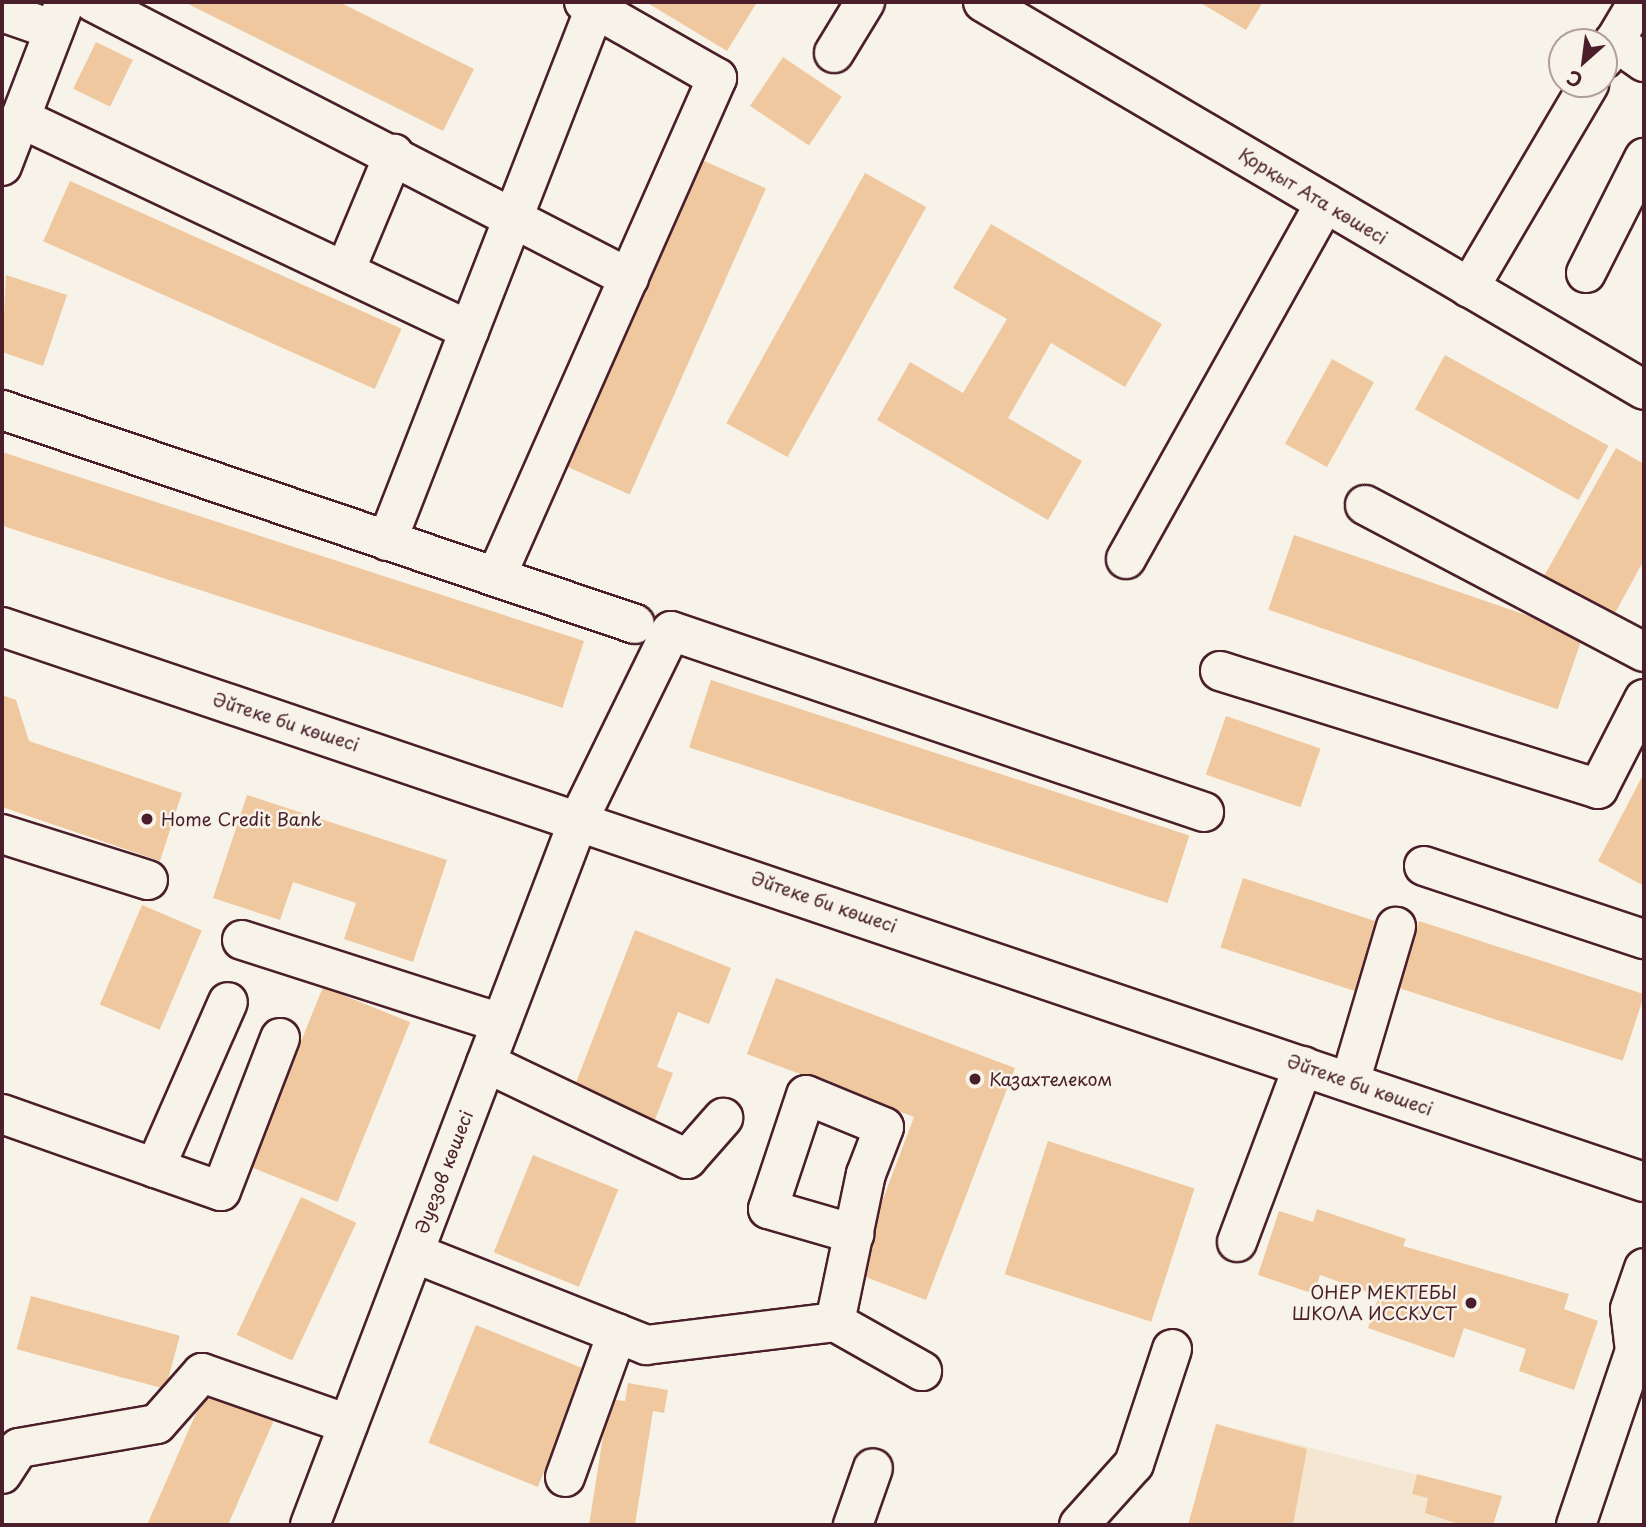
<!DOCTYPE html>
<meta charset="utf-8">
<style>
body{margin:0}
#map{position:relative;width:1646px;height:1527px;overflow:hidden;background:#f7f3e8;font-family:"Playpen Sans",sans-serif}
div>[style]{position:absolute}
.built>*{inset:0;background:#f5e6d2}
.building>*{inset:0;background:#f0c8a0;transform-origin:0 0}
.roads{filter:drop-shadow(2px 0 #4a1f2b) drop-shadow(-2px 0 #4a1f2b) drop-shadow(0 2px #4a1f2b) drop-shadow(0 -2px #4a1f2b)}
.minor>*{height:38px;margin:-19px;padding:0 19px;transform-origin:19px;border-radius:19px;background:#f7f3e8}
.dots>*{width:19px;height:19px;translate:-50% -50%;box-sizing:border-box;border:4px solid #f7f3e8;border-radius:50%}
span{translate:-50% -50%;white-space:nowrap;text-align:center;line-height:1.15;-webkit-text-stroke:5px #f7f3e8;paint-order:stroke}
.street-label{font-size:18px;color:#4a1f2b}
.poi-label{font-size:18px;color:#4a1f2b}
.left{translate:0 -50%;text-align:left}
.right{translate:-100% -50%;text-align:right}
.frame{position:absolute;inset:0;border:4px solid #4a1f2b;pointer-events:none}
.north{position:absolute;left:1548px;top:28px;width:70px;height:70px;box-sizing:border-box;background:#f7f3e8;border:2px solid #b29e9c;border-radius:50%;rotate:208deg;font-size:19px;font-weight:700;line-height:28px;text-align:center;color:#4a1f2b}
.north::after{content:'';display:block;margin:auto;width:24px;height:32px;background:#4a1f2b;clip-path:polygon(50% 0,100% 100%,50% 72%,0 100%)}
</style>
<div id="map">
<div class="built">
<div style="clip-path:polygon(1216px 1424px,1502px 1496px,1493px 1525px,1188px 1525px)"></div>
</div>
<div class="building">
<div style="clip-path:polygon(184px 2px,339px 2px,474px 69px,443px 131px)"></div>
<div style="clip-path:polygon(646px 2px,757px 2px,727px 51px)"></div>
<div style="clip-path:polygon(1199px 2px,1263px 2px,1246px 30px)"></div>
<div style="left:96px;top:42px;width:41px;height:52px;rotate:26deg"></div>
<div style="left:783px;top:57px;width:71px;height:59px;rotate:34deg"></div>
<div style="left:702px;top:160px;width:70px;height:335px;rotate:24deg"></div>
<div style="left:865px;top:173px;width:70px;height:286px;rotate:29deg"></div>
<div style="left:70px;top:181px;width:363px;height:66px;rotate:24deg"></div>
<div style="clip-path:polygon(991px 224px,1162px 324px,1125px 387px,1051px 343px,1008px 418px,1082px 461px,1048px 520px,877px 420px,910px 362px,963px 393px,1007px 319px,953px 288px)"></div>
<div style="clip-path:polygon(6px 275px,67px 295px,43px 366px,2px 352px)"></div>
<div style="left:1445px;top:355px;width:187px;height:62px;rotate:29deg"></div>
<div style="left:1332px;top:359px;width:48px;height:97px;rotate:29deg"></div>
<div style="clip-path:polygon(1616px 448px,1644px 464px,1644px 560px,1614px 615px,1544px 576px)"></div>
<div style="left:2px;top:452px;width:612px;height:70px;rotate:18deg"></div>
<div style="left:1294px;top:535px;width:306px;height:79px;rotate:19deg"></div>
<div style="left:711px;top:680px;width:503px;height:71px;rotate:18deg"></div>
<div style="clip-path:polygon(2px 695px,16px 700px,29px 741px,182px 793px,160px 861px,2px 807px)"></div>
<div style="left:1226px;top:716px;width:100px;height:62px;rotate:19deg"></div>
<div style="clip-path:polygon(1644px 773px,1644px 886px,1598px 861px)"></div>
<div style="clip-path:polygon(247px 795px,447px 860px,413px 962px,344px 939px,356px 903px,293px 882px,280px 920px,213px 898px)"></div>
<div style="left:1243px;top:878px;width:143px;height:73px;rotate:18deg"></div>
<div style="left:142px;top:905px;width:65px;height:108px;rotate:23deg"></div>
<div style="left:1419px;top:921px;width:237px;height:70px;rotate:18deg"></div>
<div style="clip-path:polygon(635px 930px,731px 968px,709px 1024px,678px 1012px,657px 1067px,673px 1073px,653px 1125px,572px 1093px)"></div>
<div style="clip-path:polygon(776px 978px,1015px 1068px,926px 1300px,855px 1273px,914px 1117px,747px 1054px)"></div>
<div style="left:323px;top:987px;width:94px;height:194px;rotate:22deg"></div>
<div style="left:1048px;top:1141px;width:154px;height:140px;rotate:18deg"></div>
<div style="left:533px;top:1155px;width:92px;height:105px;rotate:22deg"></div>
<div style="left:301px;top:1197px;width:61px;height:152px;rotate:25deg"></div>
<div style="clip-path:polygon(1317px 1209px,1406px 1239px,1403px 1246px,1569px 1294px,1564px 1309px,1598px 1321px,1574px 1390px,1519px 1371px,1526px 1349px,1464px 1328px,1454px 1358px,1368px 1328px,1379px 1296px,1320px 1275px,1314px 1294px,1258px 1275px,1279px 1211px,1313px 1222px)"></div>
<div style="left:31px;top:1296px;width:154px;height:55px;rotate:15deg"></div>
<div style="left:476px;top:1325px;width:118px;height:127px;rotate:22deg"></div>
<div style="clip-path:polygon(628px 1383px,668px 1390px,664px 1413px,653px 1411px,635px 1525px,589px 1525px,609px 1399px,625px 1401px)"></div>
<div style="clip-path:polygon(204px 1395px,274px 1420px,228px 1525px,147px 1525px)"></div>
<div style="clip-path:polygon(1216px 1424px,1307px 1449px,1293px 1525px,1188px 1525px)"></div>
<div style="clip-path:polygon(1417px 1474px,1502px 1496px,1493px 1525px,1462px 1525px,1425px 1513px,1428px 1498px,1412px 1494px)"></div>
</div>
<div class="roads">
<div class="minor">
<div style="left:93px;top:2px;width:603px;rotate:27.25deg"></div>
<div style="left:983px;top:2px;width:766px;rotate:30.41deg"></div>
<div style="left:2px;top:12px;width:55px;rotate:19.1deg"></div>
<div style="left:1614px;top:41px;width:37px;rotate:35deg"></div>
<div style="left:834px;top:53px;width:60px;rotate:-58.7deg"></div>
<div style="left:1604px;top:59px;width:66px;rotate:-59.2deg"></div>
<div style="left:20px;top:118px;width:497px;rotate:25.3deg"></div>
<div style="left:2px;top:166px;width:176px;rotate:-69deg"></div>
<div style="left:345px;top:271px;width:127px;rotate:-67.3deg"></div>
<div style="left:1586px;top:273px;width:129px;rotate:-63.2deg"></div>
<div style="left:1469px;top:288px;width:237px;rotate:-59.5deg"></div>
<div style="left:2px;top:410px;width:668px;rotate:18.68deg"></div>
<div style="left:1365px;top:505px;width:315px;rotate:27.8deg"></div>
<div style="left:387px;top:541px;width:572px;rotate:-68.68deg"></div>
<div style="left:1126px;top:559px;width:408px;rotate:-60.8deg"></div>
<div style="left:496px;top:577px;width:546px;rotate:-66.11deg"></div>
<div style="left:717px;top:78px;width:153px;rotate:-150.3deg"></div>
<div style="left:2px;top:627px;width:1733px;rotate:18.68deg"></div>
<div style="left:1220px;top:671px;width:396px;rotate:17.3deg"></div>
<div style="left:1598px;top:789px;width:101px;rotate:-62.9deg"></div>
<div style="left:2px;top:834px;width:153px;rotate:17.5deg"></div>
<div style="left:1424px;top:866px;width:232px;rotate:18.4deg"></div>
<div style="left:242px;top:940px;width:272px;rotate:17.8deg"></div>
<div style="left:486px;top:1063px;width:223px;rotate:25.5deg"></div>
<div style="left:687px;top:1159px;width:55px;rotate:-48.7deg"></div>
<div style="left:1350px;top:1082px;width:162px;rotate:-73.5deg"></div>
<div style="left:2px;top:1114px;width:232px;rotate:19.4deg"></div>
<div style="left:221px;top:1191px;width:164px;rotate:-68.9deg"></div>
<div style="left:155px;top:1168px;width:181px;rotate:-66.3deg"></div>
<div style="left:1237px;top:1242px;width:188px;rotate:-69.4deg"></div>
<div style="left:414px;top:1253px;width:250px;rotate:21.6deg"></div>
<div style="left:646px;top:1345px;width:190px;rotate:-6.9deg"></div>
<div style="left:835px;top:1322px;width:100px;rotate:29.4deg"></div>
<div style="left:835px;top:1322px;width:151px;rotate:-78.2deg"></div>
<div style="left:866px;top:1174px;width:50px;rotate:-69deg"></div>
<div style="left:884px;top:1127px;width:84px;rotate:-157.7deg"></div>
<div style="left:806px;top:1095px;width:120px;rotate:108.4deg"></div>
<div style="left:768px;top:1209px;width:90px;rotate:16.2deg"></div>
<div style="left:2px;top:1474px;width:31px;rotate:-57deg"></div>
<div style="left:19px;top:1448px;width:140px;rotate:-9.9deg"></div>
<div style="left:157px;top:1424px;width:68px;rotate:-48.6deg"></div>
<div style="left:202px;top:1373px;width:155px;rotate:19.3deg"></div>
<div style="left:565px;top:1477px;width:153px;rotate:-70.1deg"></div>
<div style="left:310px;top:1525px;width:756px;rotate:-69.14deg"></div>
<div style="left:579px;top:819px;width:209px;rotate:-63.9deg"></div>
<div style="left:671px;top:631px;width:563px;rotate:18.76deg"></div>
<div style="left:853px;top:1525px;width:60px;rotate:-70.7deg"></div>
<div style="left:1079px;top:1525px;width:82px;rotate:-48deg"></div>
<div style="left:1134px;top:1464px;width:121px;rotate:-71.7deg"></div>
<div style="left:1576px;top:1525px;width:184px;rotate:-71.3deg"></div>
<div style="left:1635px;top:1351px;width:42px;rotate:-96.8deg"></div>
<div style="left:1630px;top:1309px;width:43px;rotate:-71.1deg"></div>
</div>
</div>
<div class="dots">
<div style="left:147px;top:819px;background:#4a1f2b"></div>
<div style="left:975px;top:1079px;background:#4a1f2b"></div>
<div style="left:1471px;top:1303px;background:#4a1f2b"></div>
</div>
<div class="street-label">
<span style="left:1313px;top:196px;rotate:31deg">Қорқыт Ата көшесі</span>
<span style="left:286px;top:722px;rotate:18deg">Әйтеке би көшесі</span>
<span style="left:824px;top:902px;rotate:19deg">Әйтеке би көшесі</span>
<span style="left:1360px;top:1085px;rotate:19deg">Әйтеке би көшесі</span>
<span style="left:444px;top:1172px;rotate:-69deg">Әуезов көшесі</span>
</div>
<div class="poi-label">
<span class="left" style="left:161px;top:819px">Home Credit Bank</span>
<span class="left" style="left:989px;top:1079px">Казахтелеком</span>
<span class="right" style="left:1457px;top:1303px">ОНЕР МЕКТЕБЫ<br>ШКОЛА ИССКУСТ</span>
</div>
<div class="frame"></div>
<div class="north">С</div>
</div>
